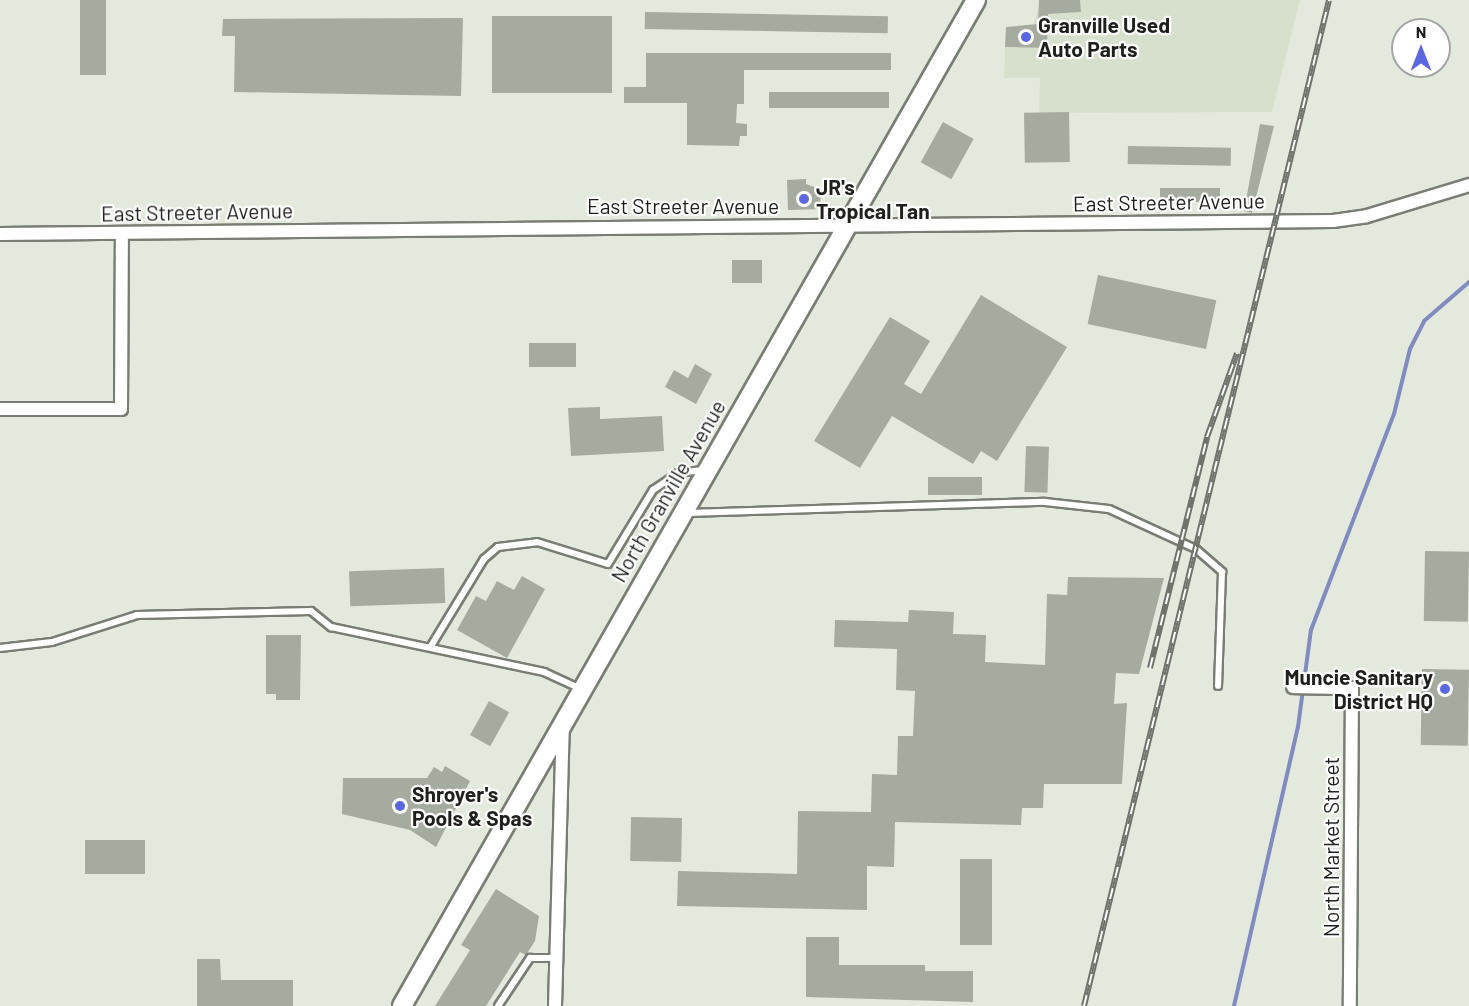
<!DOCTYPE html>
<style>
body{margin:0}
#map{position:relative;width:1469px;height:1006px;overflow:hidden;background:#e4e9dd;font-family:Barlow,sans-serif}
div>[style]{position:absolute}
.built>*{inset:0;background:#d7e0cd}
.stream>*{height:4px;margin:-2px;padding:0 2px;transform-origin:2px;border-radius:2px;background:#808bc0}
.building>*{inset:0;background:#a6ab9f;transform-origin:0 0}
.roads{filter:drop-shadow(2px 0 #797d73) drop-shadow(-2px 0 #797d73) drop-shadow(0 2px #797d73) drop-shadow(0 -2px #797d73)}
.service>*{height:6px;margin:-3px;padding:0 3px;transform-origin:3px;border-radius:3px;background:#fff}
.minor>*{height:12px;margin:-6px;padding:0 6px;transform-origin:6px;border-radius:6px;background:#fff}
.secondary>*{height:18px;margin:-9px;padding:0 9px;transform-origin:9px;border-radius:9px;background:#fff}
.rail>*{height:6px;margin-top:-3px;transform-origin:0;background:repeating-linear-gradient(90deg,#fff 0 11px,#70736c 0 22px);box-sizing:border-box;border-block:2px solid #70736c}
.dots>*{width:16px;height:16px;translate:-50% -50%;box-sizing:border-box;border:3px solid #fff;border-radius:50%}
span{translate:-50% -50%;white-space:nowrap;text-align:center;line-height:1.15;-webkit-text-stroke:4.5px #fff;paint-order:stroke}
.poi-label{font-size:21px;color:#1e201c;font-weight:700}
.left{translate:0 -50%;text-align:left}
.right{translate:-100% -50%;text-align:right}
.street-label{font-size:21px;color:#1e201c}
.north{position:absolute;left:1391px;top:18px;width:60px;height:60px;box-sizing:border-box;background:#fff;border:2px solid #a5a6a4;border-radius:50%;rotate:0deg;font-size:16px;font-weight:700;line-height:24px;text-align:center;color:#1e201c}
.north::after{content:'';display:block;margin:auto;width:21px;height:27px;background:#5c67df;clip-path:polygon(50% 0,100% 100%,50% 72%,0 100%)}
</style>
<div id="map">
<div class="built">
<div style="clip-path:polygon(1080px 0,1300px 0,1272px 112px,1039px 113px,1040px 78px,1004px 78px,1005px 47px,1047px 48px,1048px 24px,1033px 24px,1039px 6px,1048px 7px,1052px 14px,1080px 12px)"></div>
</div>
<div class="stream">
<div style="left:1234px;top:1006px;width:286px;rotate:-77.1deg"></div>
<div style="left:1298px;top:727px;width:98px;rotate:-82.4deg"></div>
<div style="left:1311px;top:630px;width:231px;rotate:-69deg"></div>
<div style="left:1394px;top:414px;width:67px;rotate:-76.2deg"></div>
<div style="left:1410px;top:349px;width:31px;rotate:-63deg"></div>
<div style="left:1424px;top:321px;width:60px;rotate:-40.9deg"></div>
</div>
<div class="building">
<div style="left:80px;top:0;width:26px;height:75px"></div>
<div style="clip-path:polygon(1039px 0,1080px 0,1081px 12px,1048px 14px,1047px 48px,1005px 47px,1006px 27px,1038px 24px)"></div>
<div style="left:645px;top:12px;width:243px;height:17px;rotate:1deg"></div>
<div style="left:492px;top:16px;width:120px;height:77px"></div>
<div style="clip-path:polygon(463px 18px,461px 96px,234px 92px,235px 36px,222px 36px,223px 19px)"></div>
<div style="clip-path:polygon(646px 53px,891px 53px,891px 70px,744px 70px,744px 104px,737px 104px,736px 123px,747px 124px,747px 136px,740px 136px,739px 146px,687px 145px,687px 103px,624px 103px,624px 87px,646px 87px)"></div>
<div style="left:769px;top:92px;width:120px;height:16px"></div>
<div style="left:1069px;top:112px;width:50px;height:45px;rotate:89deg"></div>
<div style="left:943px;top:122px;width:35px;height:46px;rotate:29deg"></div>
<div style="clip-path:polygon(1260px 124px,1274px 126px,1252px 213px,1244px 211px)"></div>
<div style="left:1128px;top:146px;width:103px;height:18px;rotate:1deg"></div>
<div style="clip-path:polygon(806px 179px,806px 184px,820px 189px,821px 209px,788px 210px,787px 180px)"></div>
<div style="left:1220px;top:188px;width:14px;height:60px;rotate:90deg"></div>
<div style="left:762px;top:260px;width:23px;height:30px;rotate:90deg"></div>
<div style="left:1098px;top:275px;width:121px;height:50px;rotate:12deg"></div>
<div style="clip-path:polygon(981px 295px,1067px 347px,997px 461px,981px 451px,973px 464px,892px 416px,860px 468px,814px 441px,890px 317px,930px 341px,904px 384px,921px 394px)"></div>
<div style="left:576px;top:343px;width:24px;height:47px;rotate:90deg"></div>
<div style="clip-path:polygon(695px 364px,712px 374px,696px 404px,665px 387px,674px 370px,688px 378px)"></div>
<div style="clip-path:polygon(600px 407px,600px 419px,662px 416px,664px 451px,571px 456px,568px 408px)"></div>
<div style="left:1026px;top:446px;width:23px;height:46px;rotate:2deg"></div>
<div style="left:982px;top:477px;width:18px;height:54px;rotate:90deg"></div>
<div style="left:1425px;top:551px;width:44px;height:70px;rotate:1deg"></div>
<div style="left:444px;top:568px;width:35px;height:95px;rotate:88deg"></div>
<div style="clip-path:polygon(522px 576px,545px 589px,507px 658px,457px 630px,476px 596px,486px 601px,497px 581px,514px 590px)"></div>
<div style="clip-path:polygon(1068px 577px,1164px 578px,1139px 674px,1116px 673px,1114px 704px,1127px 703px,1122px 784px,1044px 784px,1043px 808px,1022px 808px,1021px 825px,895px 822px,894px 867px,867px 866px,867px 910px,677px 906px,678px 871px,797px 874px,798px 811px,871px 812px,872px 774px,897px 775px,898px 736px,913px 736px,915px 691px,896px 690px,897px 649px,834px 647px,835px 620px,908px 622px,909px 610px,954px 612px,953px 634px,986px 635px,985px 662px,1045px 665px,1047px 594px,1067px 595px)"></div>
<div style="clip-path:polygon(266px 635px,301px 635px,300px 700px,276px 700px,276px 694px,266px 694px)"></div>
<div style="left:1422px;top:669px;width:47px;height:76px;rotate:1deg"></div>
<div style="left:489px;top:701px;width:23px;height:39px;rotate:29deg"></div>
<div style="clip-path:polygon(445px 766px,470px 781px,436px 847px,410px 830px,342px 814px,343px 778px,427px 778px,434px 767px,442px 772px)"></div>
<div style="left:631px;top:817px;width:51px;height:44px;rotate:1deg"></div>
<div style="left:145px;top:840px;width:34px;height:60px;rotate:90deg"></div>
<div style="left:960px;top:859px;width:32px;height:86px"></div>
<div style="clip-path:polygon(496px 889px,539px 916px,535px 941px,526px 955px,520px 952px,486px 1006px,435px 1006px,470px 950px,461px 945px)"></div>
<div style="clip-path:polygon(806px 937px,839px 937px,839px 965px,925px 965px,925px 971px,973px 971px,973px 1002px,806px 997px)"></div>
<div style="clip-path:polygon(197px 959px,220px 959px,221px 980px,293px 980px,293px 1006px,197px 1006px)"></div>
</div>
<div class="roads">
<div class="service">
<div style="left:688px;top:513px;width:357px;rotate:-1.8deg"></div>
<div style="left:1045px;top:502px;width:64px;rotate:6.2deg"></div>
<div style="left:1109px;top:509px;width:96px;rotate:24.7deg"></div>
<div style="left:1196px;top:549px;width:35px;rotate:41deg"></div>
<div style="left:1222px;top:572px;width:114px;rotate:92deg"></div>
<div style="left:431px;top:646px;width:102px;rotate:-58.7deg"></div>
<div style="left:484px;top:559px;width:18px;rotate:-41deg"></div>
<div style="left:498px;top:547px;width:39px;rotate:-7deg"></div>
<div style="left:537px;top:542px;width:74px;rotate:17.2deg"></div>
<div style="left:608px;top:564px;width:87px;rotate:-58.7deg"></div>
<div style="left:653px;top:490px;width:30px;rotate:-34deg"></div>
<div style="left:678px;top:473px;width:25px;rotate:-7deg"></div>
<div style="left:0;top:648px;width:52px;rotate:-6.6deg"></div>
<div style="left:52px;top:642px;width:89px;rotate:-17.6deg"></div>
<div style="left:137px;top:615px;width:174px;rotate:-1.3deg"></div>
<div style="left:311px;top:611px;width:26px;rotate:39deg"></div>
<div style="left:331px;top:627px;width:218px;rotate:11.9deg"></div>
<div style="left:544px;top:672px;width:41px;rotate:24.7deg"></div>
<div style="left:498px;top:1006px;width:58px;rotate:-56.3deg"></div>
<div style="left:530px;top:958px;width:26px"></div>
</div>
<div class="minor">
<div style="left:0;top:234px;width:1333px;rotate:-0.56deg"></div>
<div style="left:1333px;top:221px;width:34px;rotate:-8deg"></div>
<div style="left:1367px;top:216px;width:107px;rotate:-16.9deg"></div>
<div style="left:0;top:409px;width:121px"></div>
<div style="left:121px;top:409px;width:176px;rotate:-89.7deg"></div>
<div style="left:1293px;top:687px;width:59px;rotate:1deg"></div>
<div style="left:1352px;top:688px;width:318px;rotate:90.4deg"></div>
<div style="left:555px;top:1006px;width:278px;rotate:-88.4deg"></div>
</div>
<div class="secondary">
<div style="left:402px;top:1006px;width:1158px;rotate:-60.29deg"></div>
</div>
</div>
<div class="rail">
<div style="left:1150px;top:668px;width:238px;rotate:-76.1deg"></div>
<div style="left:1207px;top:437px;width:89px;rotate:-70.3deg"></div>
<div style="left:1084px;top:1006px;width:1035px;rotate:-76.31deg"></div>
</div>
<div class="dots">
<div style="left:1026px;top:37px;background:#5c67df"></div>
<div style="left:804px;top:199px;background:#5c67df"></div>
<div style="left:1445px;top:689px;background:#5c67df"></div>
<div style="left:400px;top:806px;background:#5c67df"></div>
</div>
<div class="poi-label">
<span class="left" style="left:1038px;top:37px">Granville Used<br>Auto Parts</span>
<span class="left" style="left:816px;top:199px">JR's<br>Tropical Tan</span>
<span class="right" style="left:1433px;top:689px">Muncie Sanitary<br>District HQ</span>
<span class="left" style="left:412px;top:806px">Shroyer's<br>Pools &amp; Spas</span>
</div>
<div class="street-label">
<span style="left:1169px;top:202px;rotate:-1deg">East Streeter Avenue</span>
<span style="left:683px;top:206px">East Streeter Avenue</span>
<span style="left:197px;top:212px;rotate:-1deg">East Streeter Avenue</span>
<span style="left:668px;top:491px;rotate:-60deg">North Granville Avenue</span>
<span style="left:1331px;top:847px;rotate:-90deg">North Market Street</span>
</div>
<div class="north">N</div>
</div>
